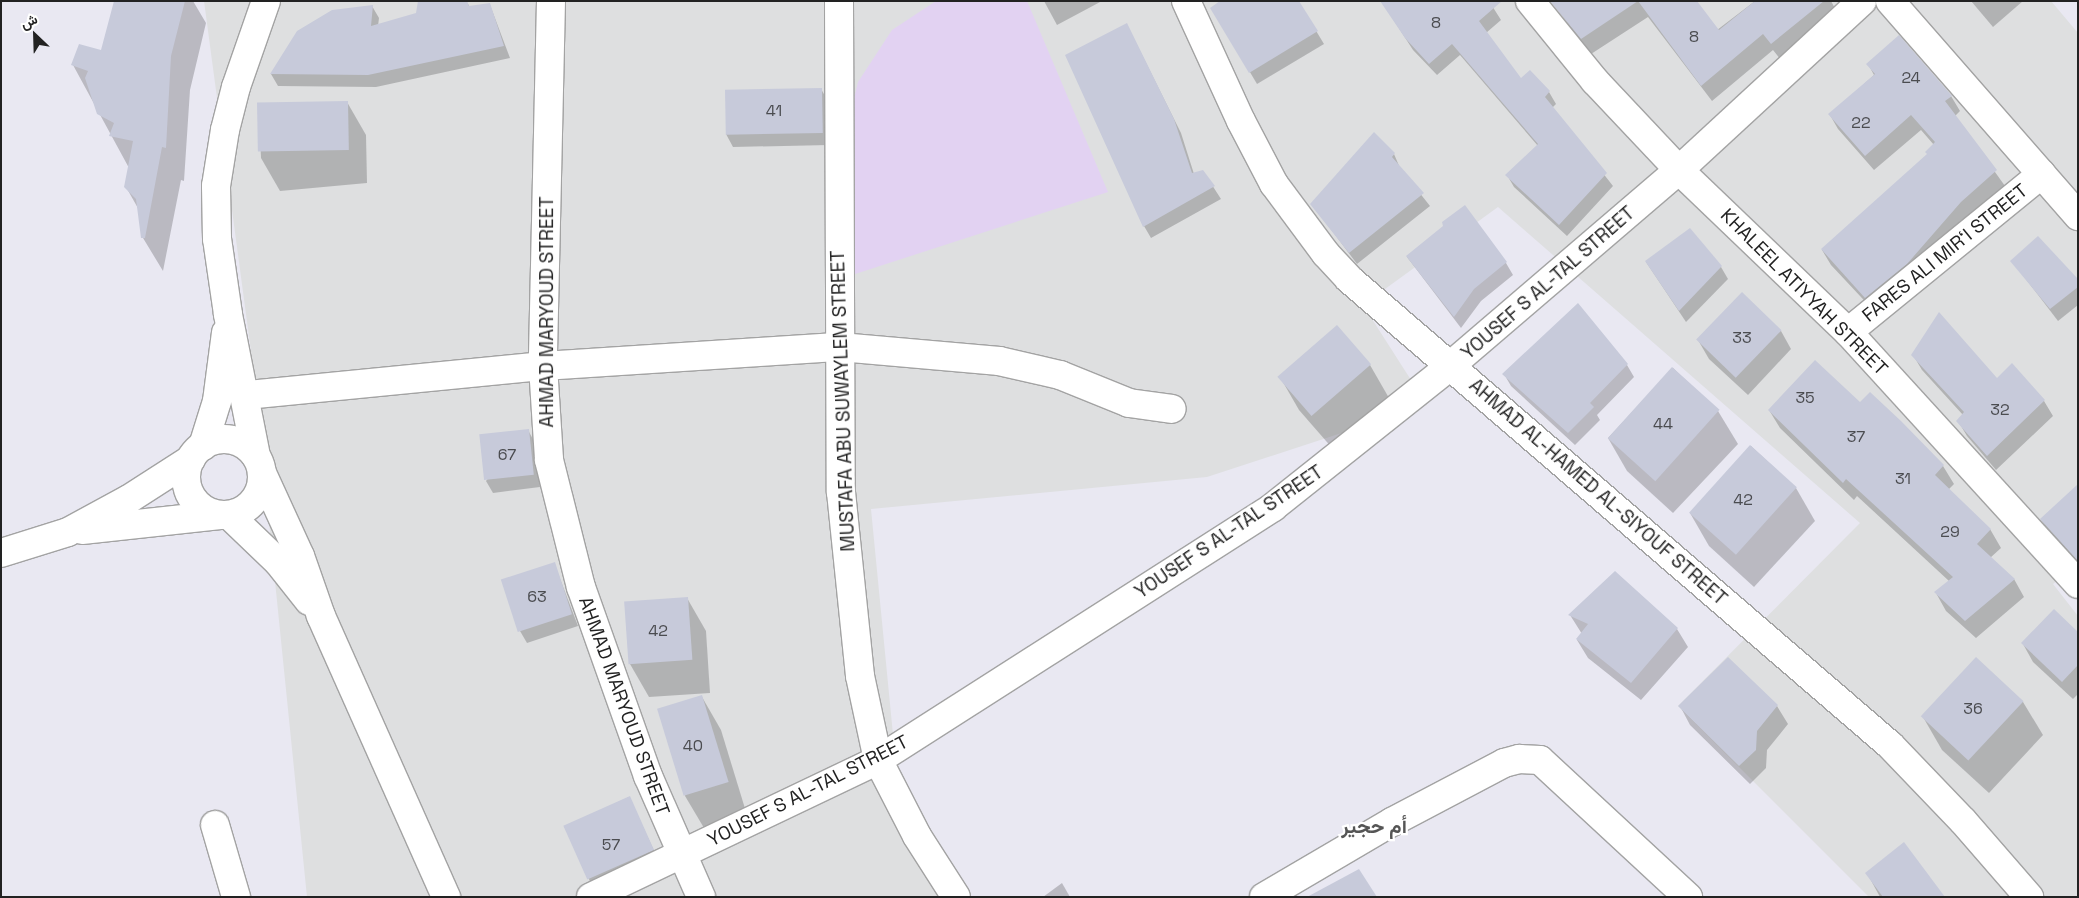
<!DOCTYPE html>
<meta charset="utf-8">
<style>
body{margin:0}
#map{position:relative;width:2079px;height:898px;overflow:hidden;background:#e9e8f2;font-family:"Space Grotesk",Vazirmatn,sans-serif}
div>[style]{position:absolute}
.residential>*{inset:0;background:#dedfe0}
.farmland>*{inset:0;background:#e2d2f2}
.shadow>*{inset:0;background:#0003;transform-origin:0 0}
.building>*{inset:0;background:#c7cada;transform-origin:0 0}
.roads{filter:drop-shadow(1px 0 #a3a3a3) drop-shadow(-1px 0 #a3a3a3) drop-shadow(0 1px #a3a3a3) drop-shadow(0 -1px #a3a3a3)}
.minor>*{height:28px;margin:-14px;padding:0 14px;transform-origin:14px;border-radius:14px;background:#fff}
.minor>.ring{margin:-14px;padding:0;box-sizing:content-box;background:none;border:28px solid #fff;border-radius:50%}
span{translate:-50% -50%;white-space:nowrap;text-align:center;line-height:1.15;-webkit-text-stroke:4.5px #fff;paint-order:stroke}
.number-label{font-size:16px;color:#4b4c50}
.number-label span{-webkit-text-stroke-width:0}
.street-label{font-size:19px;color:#222}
.neighbourhood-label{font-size:20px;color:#555;font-weight:700}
.frame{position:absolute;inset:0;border:2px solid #222;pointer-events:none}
.north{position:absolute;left:10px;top:10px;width:50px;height:50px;-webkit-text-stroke:4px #fff;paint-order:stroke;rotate:336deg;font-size:14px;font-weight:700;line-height:20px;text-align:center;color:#222}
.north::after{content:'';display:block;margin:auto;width:18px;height:22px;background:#222;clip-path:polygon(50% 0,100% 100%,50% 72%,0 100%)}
</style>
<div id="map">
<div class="residential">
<div style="clip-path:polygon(204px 1px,2051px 1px,2078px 33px,2078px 564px,2053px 584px,2078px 616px,2078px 897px,1869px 897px,1678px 706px,1860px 523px,1498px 207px,1363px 305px,1427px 405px,1207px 477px,871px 509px,899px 796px,968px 897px,307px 897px,254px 374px)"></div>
</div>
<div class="farmland">
<div style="clip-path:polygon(936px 1px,1027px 1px,1108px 192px,849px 276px,845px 136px,858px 82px,892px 30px)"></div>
</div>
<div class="shadow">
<div style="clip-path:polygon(116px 1px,193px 1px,206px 23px,190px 90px,184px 181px,181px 180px,163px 271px,143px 238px,139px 210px,126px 187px,129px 168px,73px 65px,102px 51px)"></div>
<div style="clip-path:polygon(466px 1px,470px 7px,490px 5px,510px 58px,376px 87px,278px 86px,271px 74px,372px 6px,379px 18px,378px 26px)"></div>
<div style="clip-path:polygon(1044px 1px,1102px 1px,1057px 25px)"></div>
<div style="clip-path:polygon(1298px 1px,1324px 44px,1257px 84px,1212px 8px)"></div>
<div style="clip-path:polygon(1489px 1px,1501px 20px,1486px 33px,1520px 80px,1549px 92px,1556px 104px,1552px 108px,1613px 186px,1567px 236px,1514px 187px,1507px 175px,1538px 146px,1460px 55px,1437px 75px,1413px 50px,1384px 5px)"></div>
<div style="clip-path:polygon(1551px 1px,1669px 1px,1704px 40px,1755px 1px,1831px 1px,1838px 14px,1781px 60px,1773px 50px,1712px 101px,1648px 17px,1591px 54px)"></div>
<div style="clip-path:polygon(1971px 1px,2023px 1px,1993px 27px)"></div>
<div style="clip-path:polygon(1133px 37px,1181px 133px,1194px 174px,1203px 171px,1221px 199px,1151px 238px,1144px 226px)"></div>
<div style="clip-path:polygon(1868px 64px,1951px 96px,1960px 111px,1955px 116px,2005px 186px,1875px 312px,1831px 265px,1822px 250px,1928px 154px,1934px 145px,1921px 130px,1874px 170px,1838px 129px,1830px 115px,1874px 75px)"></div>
<div style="clip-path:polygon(821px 89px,828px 101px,829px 145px,733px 147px,726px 134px)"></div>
<div style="clip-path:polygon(347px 102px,366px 135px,367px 183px,280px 191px,261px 158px,259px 113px)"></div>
<div style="clip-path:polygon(1394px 154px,1400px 168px,1430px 206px,1357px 264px,1312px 204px)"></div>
<div style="clip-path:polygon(1407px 257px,1506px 263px,1513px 275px,1481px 301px,1461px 328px)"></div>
<div style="clip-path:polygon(2012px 261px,2078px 281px,2078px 305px,2058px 321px)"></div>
<div style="clip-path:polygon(1646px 262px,1721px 267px,1728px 279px,1686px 322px)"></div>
<div style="clip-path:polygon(1337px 327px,1370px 365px,1389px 398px,1333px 449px,1299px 410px,1280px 377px)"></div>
<div style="clip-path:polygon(1781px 331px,1791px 349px,1748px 395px,1709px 359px,1698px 340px)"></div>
<div style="clip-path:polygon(1913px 355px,2044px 401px,2053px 416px,1996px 470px,1967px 436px,1958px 421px,1963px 415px,1922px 370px)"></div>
<div style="clip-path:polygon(1627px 365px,1634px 377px,1597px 415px,1600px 420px,1575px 445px,1511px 386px,1504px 374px)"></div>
<div style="clip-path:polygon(1673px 368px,1718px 411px,1738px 444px,1673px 513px,1627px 471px,1608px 438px)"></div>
<div style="clip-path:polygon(1769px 410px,1943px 466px,1954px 484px,1948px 490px,1990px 529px,2001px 548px,1990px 558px,2014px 579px,2024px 597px,1976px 638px,1946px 611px,1936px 593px,1949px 581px,1857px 496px,1854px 500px,1780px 428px)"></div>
<div style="clip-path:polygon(528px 430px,535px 443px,540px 487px,493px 493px,486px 481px)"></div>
<div style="clip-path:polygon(1751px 446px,1796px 488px,1815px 521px,1754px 587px,1709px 546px,1690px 513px)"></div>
<div style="clip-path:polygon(2078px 486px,2078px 568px,2056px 545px,2041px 519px)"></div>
<div style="clip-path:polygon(554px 563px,578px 626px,527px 643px,520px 631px)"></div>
<div style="clip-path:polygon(1615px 573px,1677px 629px,1688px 647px,1641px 700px,1588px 658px,1577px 640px,1582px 634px,1570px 615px)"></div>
<div style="clip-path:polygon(687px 598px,706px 631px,710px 693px,649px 697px,630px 664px)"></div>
<div style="clip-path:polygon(2078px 633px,2078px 694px,2073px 699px,2033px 662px,2023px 644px)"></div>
<div style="clip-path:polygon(1976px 659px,2023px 702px,2043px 735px,1989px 793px,1942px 750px,1923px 717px)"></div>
<div style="clip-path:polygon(702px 697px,721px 730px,747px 815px,704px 828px,685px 796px)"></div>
<div style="clip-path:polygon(1680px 706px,1777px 706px,1788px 724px,1767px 750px,1766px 768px,1750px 784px,1690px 725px)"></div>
<div style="left:629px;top:797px;width:72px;height:71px;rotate:65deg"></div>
<div style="clip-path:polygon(1867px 873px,1944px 897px,1880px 897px)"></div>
<div style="clip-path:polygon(1062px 883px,1070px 897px,1043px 897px)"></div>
</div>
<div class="building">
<div style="clip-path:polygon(114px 1px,185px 1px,171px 56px,166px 148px,162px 147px,145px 238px,141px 238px,136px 199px,124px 187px,133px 141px,109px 136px,114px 123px,97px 114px,85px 78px,88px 71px,71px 65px,79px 44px,101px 50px)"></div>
<div style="clip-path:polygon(418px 1px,467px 1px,469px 6px,490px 3px,504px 46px,368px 75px,270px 74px,297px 31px,332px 10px,373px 5px,371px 26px,416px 13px)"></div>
<div style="clip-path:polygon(1220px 1px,1299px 1px,1318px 31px,1249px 73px,1210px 8px)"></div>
<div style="clip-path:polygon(1380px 1px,1502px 1px,1479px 21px,1521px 78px,1530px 70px,1550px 91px,1545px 97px,1607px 173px,1559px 225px,1505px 175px,1538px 144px,1452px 44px,1429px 64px,1405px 38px)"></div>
<div style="clip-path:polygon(1550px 1px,1697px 1px,1719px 30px,1755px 1px,1824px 1px,1771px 44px,1763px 34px,1701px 86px,1638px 1px,1581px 39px)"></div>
<div style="clip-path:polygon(1127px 23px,1174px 119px,1192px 173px,1203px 170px,1215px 186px,1143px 227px,1065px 55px)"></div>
<div style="clip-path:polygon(1899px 35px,1952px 96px,1945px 101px,1997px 170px,1961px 202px,1907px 264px,1865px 298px,1821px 249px,1927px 154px,1925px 152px,1935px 142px,1911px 115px,1865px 156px,1828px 114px,1875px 74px,1866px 64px)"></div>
<div style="left:822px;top:88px;width:45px;height:97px;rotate:89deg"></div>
<div style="left:348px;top:101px;width:49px;height:91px;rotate:89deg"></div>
<div style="clip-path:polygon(1374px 132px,1395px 153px,1392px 157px,1424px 193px,1349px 253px,1310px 204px)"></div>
<div style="clip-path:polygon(1465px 205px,1507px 262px,1474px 289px,1454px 317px,1406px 256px,1443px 226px,1442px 222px)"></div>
<div style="clip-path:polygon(1690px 228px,1722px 266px,1679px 311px,1645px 261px)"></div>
<div style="clip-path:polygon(2038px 236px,2078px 279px,2078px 287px,2050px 309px,2010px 261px)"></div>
<div style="left:1742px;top:292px;width:55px;height:66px;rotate:44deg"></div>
<div style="clip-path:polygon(1578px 303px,1628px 364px,1590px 403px,1594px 407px,1568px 433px,1502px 374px)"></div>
<div style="clip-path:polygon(1939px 312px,1997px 378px,2012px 363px,2045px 400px,1987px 456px,1956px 421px,1964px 412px,1911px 355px)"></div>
<div style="left:1337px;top:325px;width:52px;height:79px;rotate:49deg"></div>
<div style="clip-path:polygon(1815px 360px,1860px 402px,1870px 392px,1901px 421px,1944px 465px,1935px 475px,1991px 529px,1977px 544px,2015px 579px,1965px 621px,1934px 592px,1953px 577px,1846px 479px,1843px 483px,1768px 410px)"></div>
<div style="left:1672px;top:367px;width:64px;height:96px;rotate:42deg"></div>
<div style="left:529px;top:429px;width:46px;height:50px;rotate:84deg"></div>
<div style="left:1750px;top:445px;width:63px;height:91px;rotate:42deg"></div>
<div style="clip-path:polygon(2078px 484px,2078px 561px,2040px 519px)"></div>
<div style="left:555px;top:562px;width:55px;height:57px;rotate:72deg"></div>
<div style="clip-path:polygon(1615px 571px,1678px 628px,1631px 683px,1576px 639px,1588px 624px,1568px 615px)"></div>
<div style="left:688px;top:597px;width:63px;height:64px;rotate:86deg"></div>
<div style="clip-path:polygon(2054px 609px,2078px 632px,2078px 665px,2062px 682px,2021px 643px)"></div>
<div style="clip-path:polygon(1728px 657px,1778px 705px,1757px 731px,1756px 750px,1739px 766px,1678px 706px)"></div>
<div style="left:1976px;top:657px;width:65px;height:81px;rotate:43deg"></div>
<div style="left:702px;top:695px;width:91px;height:47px;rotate:73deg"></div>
<div style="left:630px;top:796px;width:59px;height:73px;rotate:66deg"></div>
<div style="clip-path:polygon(1904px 842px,1945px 897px,1883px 897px,1865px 873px)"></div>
<div style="clip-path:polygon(1359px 869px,1377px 897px,1307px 897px)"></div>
</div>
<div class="roads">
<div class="minor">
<div style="left:551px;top:1px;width:365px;rotate:91.3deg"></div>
<div style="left:543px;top:366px;width:94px;rotate:86.3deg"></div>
<div style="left:549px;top:460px;width:131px;rotate:75.9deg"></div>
<div style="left:581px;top:587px;width:201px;rotate:70.5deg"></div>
<div style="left:648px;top:776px;width:132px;rotate:66.3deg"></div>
<div style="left:839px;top:1px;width:491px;rotate:89.8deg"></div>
<div style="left:841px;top:492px;width:185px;rotate:84.1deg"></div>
<div style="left:860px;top:676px;width:86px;rotate:77.9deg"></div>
<div style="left:878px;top:760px;width:85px;rotate:62.8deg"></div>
<div style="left:917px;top:836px;width:72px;rotate:57.4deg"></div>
<div style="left:1186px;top:1px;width:132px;rotate:65.4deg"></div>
<div style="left:1241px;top:121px;width:71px;rotate:62.4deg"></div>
<div style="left:1274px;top:184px;width:87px;rotate:53.4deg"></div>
<div style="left:1326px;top:254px;width:34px;rotate:47deg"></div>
<div style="left:1349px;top:279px;width:714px;rotate:40.74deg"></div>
<div style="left:1890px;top:745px;width:105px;rotate:46.2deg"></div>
<div style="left:1963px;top:821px;width:101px;rotate:49deg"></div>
<div style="left:1530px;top:1px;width:103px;rotate:50.9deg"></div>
<div style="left:1595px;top:81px;width:122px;rotate:46.7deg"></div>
<div style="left:1679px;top:170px;width:234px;rotate:43.8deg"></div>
<div style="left:1848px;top:332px;width:341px;rotate:47.6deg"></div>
<div style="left:1890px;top:1px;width:286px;rotate:48.8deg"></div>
<div style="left:1848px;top:332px;width:250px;rotate:-39.2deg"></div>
<div style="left:247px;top:395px;width:297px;rotate:-5.6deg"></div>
<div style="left:543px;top:366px;width:298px;rotate:-3.7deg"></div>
<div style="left:840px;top:347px;width:160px;rotate:5deg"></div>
<div style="left:999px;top:361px;width:63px;rotate:12.9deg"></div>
<div style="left:1060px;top:375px;width:74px;rotate:22.1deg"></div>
<div style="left:1129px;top:403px;width:43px;rotate:7.9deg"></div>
<div class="ring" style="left:186px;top:439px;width:48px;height:48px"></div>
<div style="left:203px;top:446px;width:47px;rotate:-72.7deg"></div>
<div style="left:217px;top:401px;width:69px;rotate:-82.5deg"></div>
<div style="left:256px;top:456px;width:145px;rotate:-101.2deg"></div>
<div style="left:228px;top:314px;width:76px;rotate:-98.3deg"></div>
<div style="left:217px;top:239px;width:53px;rotate:-91.1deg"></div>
<div style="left:216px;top:186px;width:57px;rotate:-80.9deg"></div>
<div style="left:225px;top:130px;width:44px;rotate:-75.7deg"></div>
<div style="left:236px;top:87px;width:91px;rotate:-70.8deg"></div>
<div style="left:262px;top:473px;width:91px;rotate:65.4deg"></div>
<div style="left:300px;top:556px;width:64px;rotate:70.7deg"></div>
<div style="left:321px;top:616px;width:308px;rotate:66deg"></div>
<div style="left:229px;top:515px;width:69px;rotate:43.8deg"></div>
<div style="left:279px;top:563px;width:48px;rotate:51.7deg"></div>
<div style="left:82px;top:530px;width:139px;rotate:-6.2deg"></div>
<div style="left:1px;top:553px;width:70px;rotate:-17.4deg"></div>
<div style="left:68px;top:532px;width:69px;rotate:-28.4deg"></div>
<div style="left:129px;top:499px;width:74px;rotate:-32.8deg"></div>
<div style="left:215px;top:825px;width:75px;rotate:73.7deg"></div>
<div style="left:591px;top:897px;width:318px;rotate:-25.5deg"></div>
<div style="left:878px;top:760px;width:469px;rotate:-32.6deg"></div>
<div style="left:1273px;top:507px;width:226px;rotate:-38.5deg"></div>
<div style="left:1450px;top:366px;width:301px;rotate:-40.6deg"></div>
<div style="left:1679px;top:170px;width:249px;rotate:-42.7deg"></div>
<div style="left:1264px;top:897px;width:148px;rotate:-30.4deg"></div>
<div style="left:1392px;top:822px;width:127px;rotate:-27.8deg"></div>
<div style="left:1504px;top:763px;width:16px;rotate:-15deg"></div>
<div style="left:1519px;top:759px;width:21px;rotate:3deg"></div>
<div style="left:1540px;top:760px;width:202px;rotate:42.8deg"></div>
</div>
</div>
<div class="number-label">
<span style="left:1436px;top:23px">8</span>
<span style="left:1694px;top:37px">8</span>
<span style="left:1911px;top:78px">24</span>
<span style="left:774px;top:111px">41</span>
<span style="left:1861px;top:123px">22</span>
<span style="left:1742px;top:338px">33</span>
<span style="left:1805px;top:398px">35</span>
<span style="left:2000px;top:410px">32</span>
<span style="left:1663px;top:424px">44</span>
<span style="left:1856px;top:437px">37</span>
<span style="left:507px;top:455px">67</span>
<span style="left:1903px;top:479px">31</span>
<span style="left:1743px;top:500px">42</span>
<span style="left:1950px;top:532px">29</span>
<span style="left:537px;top:597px">63</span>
<span style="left:658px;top:631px">42</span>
<span style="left:1973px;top:709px">36</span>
<span style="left:693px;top:746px">40</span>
<span style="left:611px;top:845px">57</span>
</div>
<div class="street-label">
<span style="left:1945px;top:253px;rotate:-39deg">FARES ALI MIR‘I STREET</span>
<span style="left:1548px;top:283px;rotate:-41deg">YOUSEF S AL-TAL STREET</span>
<span style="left:1804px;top:292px;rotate:45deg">KHALEEL ATIYYAH STREET</span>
<span style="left:547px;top:312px;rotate:-90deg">AHMAD MARYOUD STREET</span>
<span style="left:843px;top:401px;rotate:-92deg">MUSTAFA ABU SUWAYLEM STREET</span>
<span style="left:1598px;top:492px;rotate:41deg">AHMAD AL-HAMED AL-SIYOUF STREET</span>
<span style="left:1229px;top:532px;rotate:-34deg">YOUSEF S AL-TAL STREET</span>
<span style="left:624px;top:706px;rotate:70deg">AHMAD MARYOUD STREET</span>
<span style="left:808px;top:791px;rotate:-27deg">YOUSEF S AL-TAL STREET</span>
</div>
<div class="neighbourhood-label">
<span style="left:1374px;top:826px">أم حجير</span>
</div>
<div class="frame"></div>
<div class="north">ش</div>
</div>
